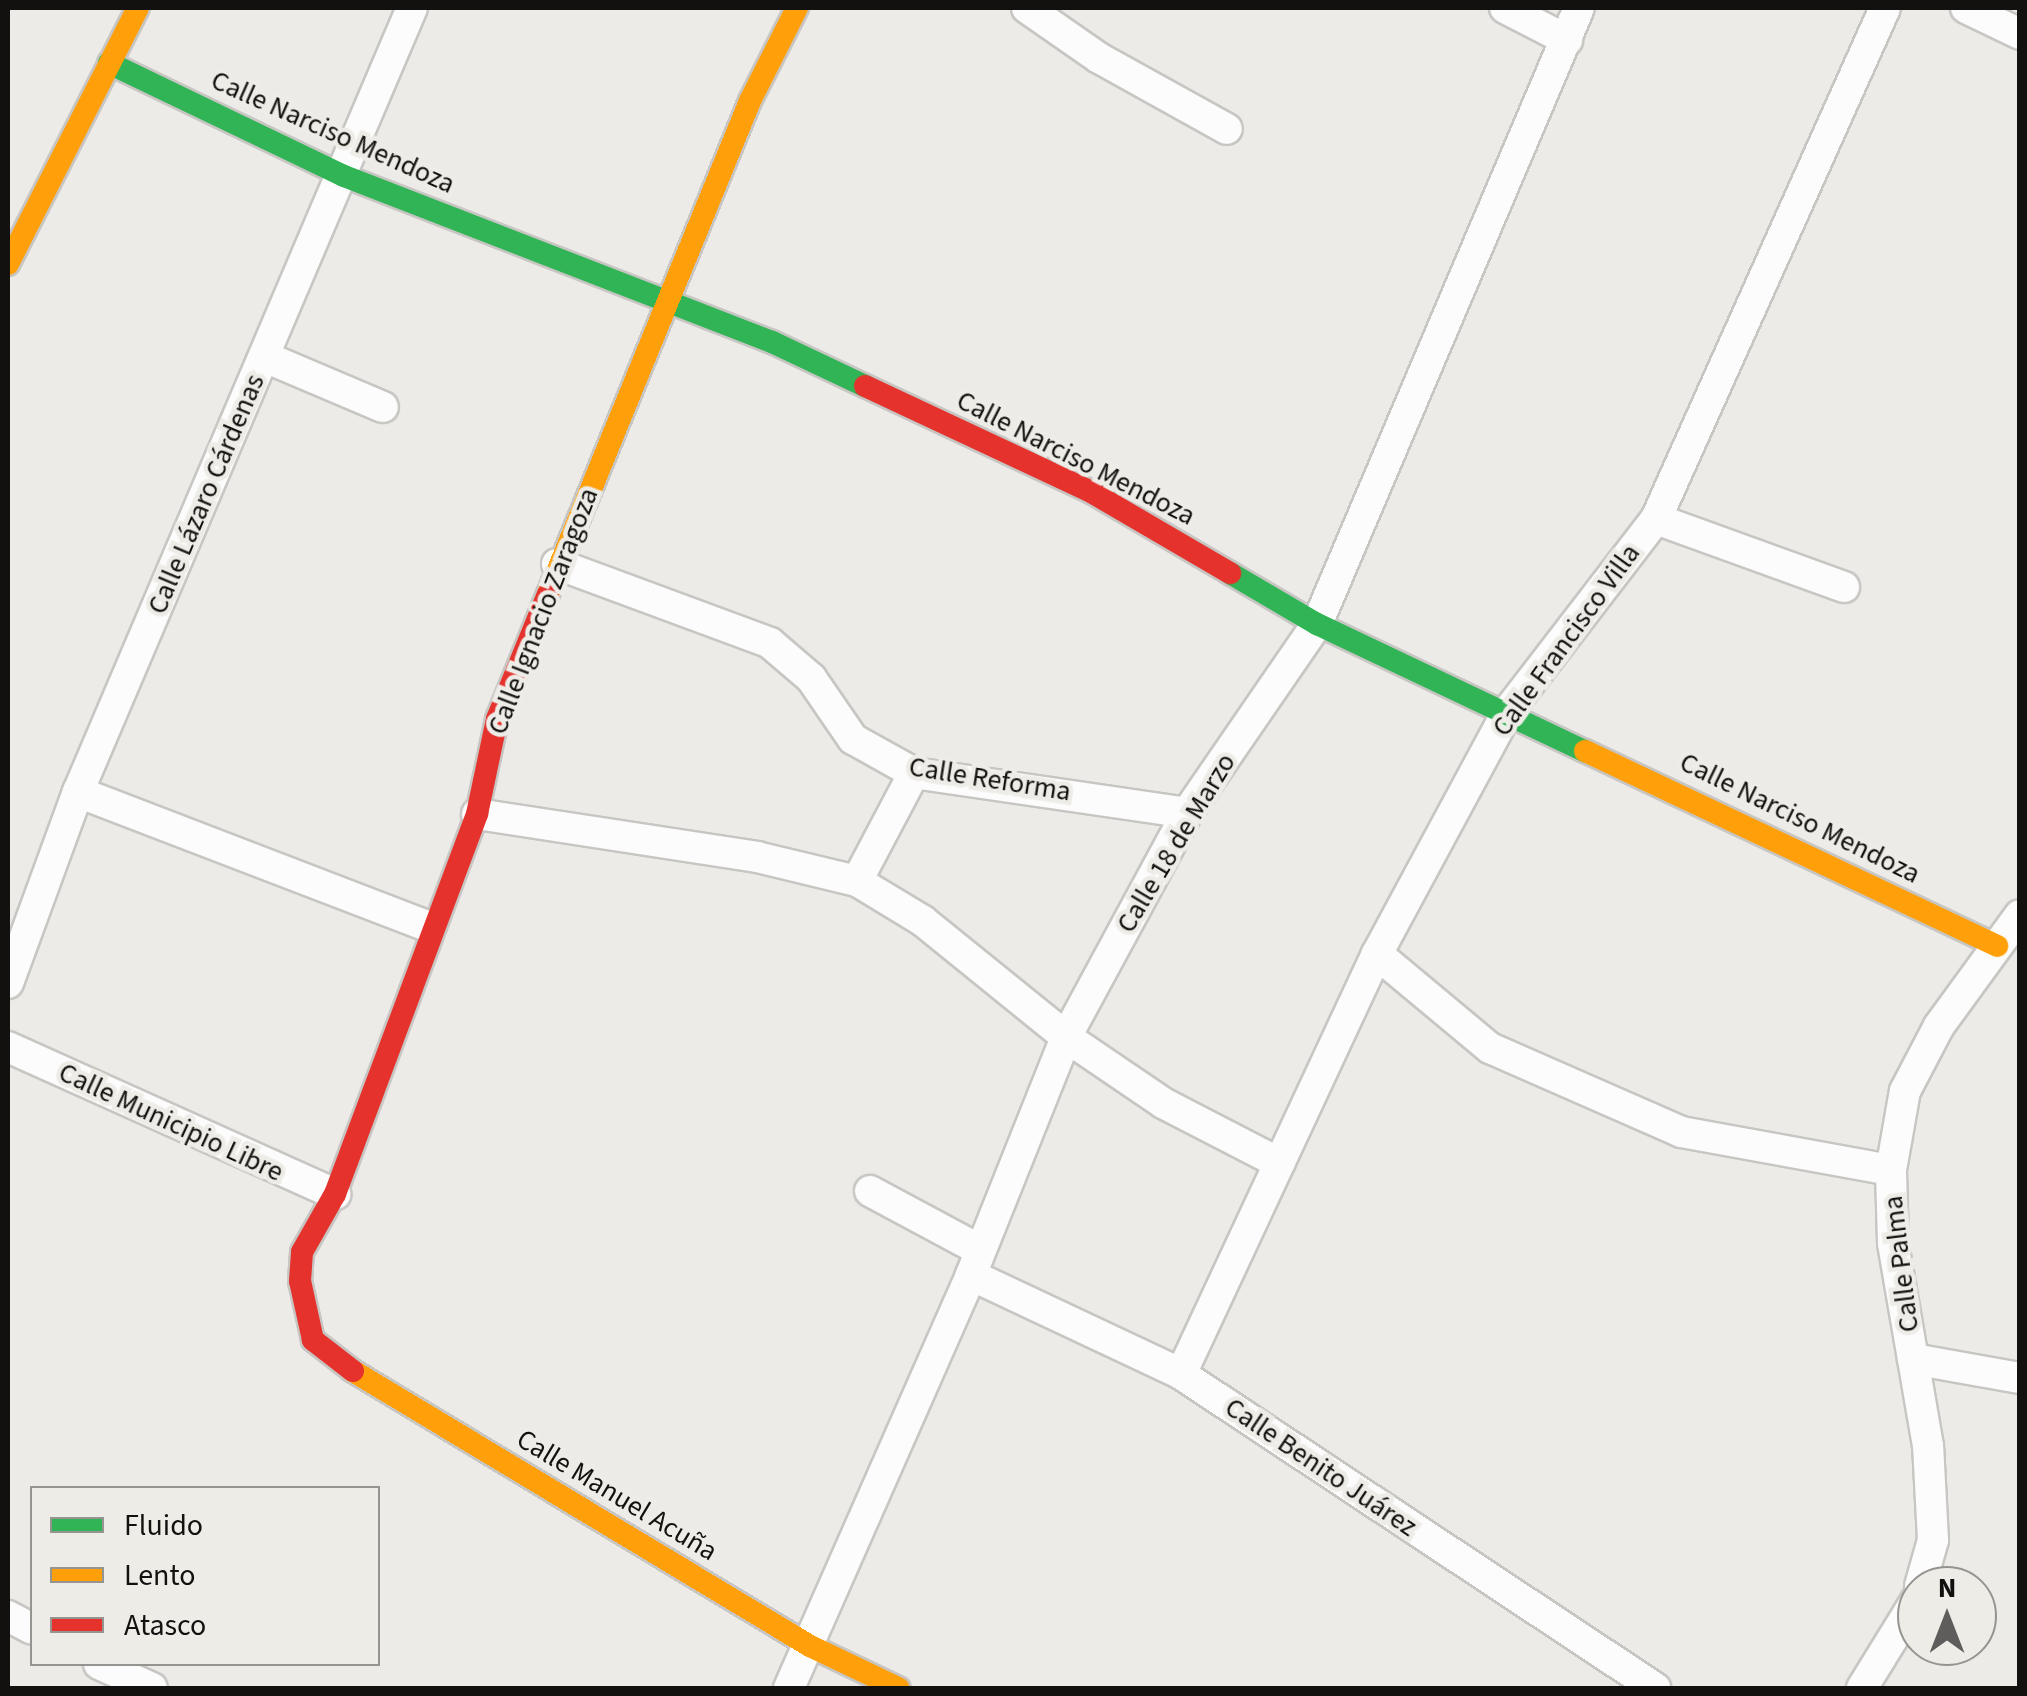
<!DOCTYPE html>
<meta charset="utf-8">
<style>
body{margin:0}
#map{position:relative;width:2027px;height:1696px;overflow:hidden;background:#edebe8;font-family:"Source Sans 3",sans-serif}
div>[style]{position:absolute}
.roads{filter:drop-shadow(2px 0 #c7c6c3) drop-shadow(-2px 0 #c7c6c3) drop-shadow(0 2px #c7c6c3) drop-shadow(0 -2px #c7c6c3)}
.street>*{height:30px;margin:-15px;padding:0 15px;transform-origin:15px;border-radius:15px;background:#fcfcfc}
.fast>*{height:22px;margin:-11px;padding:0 11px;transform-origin:11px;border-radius:11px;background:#30b455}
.slow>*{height:22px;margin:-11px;padding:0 11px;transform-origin:11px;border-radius:11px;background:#ff9f0a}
.jam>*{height:22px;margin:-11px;padding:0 11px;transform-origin:11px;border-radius:11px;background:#e5322d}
span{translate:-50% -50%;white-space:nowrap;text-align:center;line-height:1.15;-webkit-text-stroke:9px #eeece7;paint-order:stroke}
.street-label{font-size:28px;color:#12110f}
.frame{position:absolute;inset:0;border:10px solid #12110f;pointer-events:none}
.legend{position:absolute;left:30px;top:1486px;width:350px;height:180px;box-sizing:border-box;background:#eeece7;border:2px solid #969491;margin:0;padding:12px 18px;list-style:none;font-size:30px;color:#12110f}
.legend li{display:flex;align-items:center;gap:20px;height:50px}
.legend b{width:50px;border:2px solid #969491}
.north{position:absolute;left:1897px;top:1566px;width:100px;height:100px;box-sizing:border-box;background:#eeece7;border:2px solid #969491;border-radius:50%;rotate:0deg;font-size:28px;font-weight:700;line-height:40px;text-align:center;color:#12110f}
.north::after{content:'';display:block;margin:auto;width:35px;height:45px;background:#5f5d5b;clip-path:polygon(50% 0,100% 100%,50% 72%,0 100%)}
</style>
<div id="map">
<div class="roads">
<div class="street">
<div style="left:1027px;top:8px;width:88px;rotate:34.8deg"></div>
<div style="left:1099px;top:58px;width:146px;rotate:29deg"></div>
<div style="left:1505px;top:8px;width:70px;rotate:27.3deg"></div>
<div style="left:1966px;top:8px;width:60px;rotate:25.7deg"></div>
<div style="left:265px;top:357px;width:128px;rotate:23deg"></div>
<div style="left:1656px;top:519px;width:200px;rotate:19.9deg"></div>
<div style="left:557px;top:564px;width:227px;rotate:20.3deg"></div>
<div style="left:770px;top:643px;width:54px;rotate:40.5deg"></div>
<div style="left:811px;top:678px;width:74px;rotate:55.5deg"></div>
<div style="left:853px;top:739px;width:70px;rotate:29.1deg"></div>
<div style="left:914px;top:773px;width:276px;rotate:8.3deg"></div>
<div style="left:78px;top:792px;width:377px;rotate:21deg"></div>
<div style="left:477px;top:814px;width:283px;rotate:8.7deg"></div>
<div style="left:757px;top:857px;width:103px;rotate:13.5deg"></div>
<div style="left:857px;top:881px;width:77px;rotate:31.2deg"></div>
<div style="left:923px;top:921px;width:184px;rotate:39deg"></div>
<div style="left:1066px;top:1037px;width:117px;rotate:34.2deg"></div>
<div style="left:1163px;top:1103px;width:131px;rotate:27.3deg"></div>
<div style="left:857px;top:881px;width:122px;rotate:-62.2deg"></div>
<div style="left:1377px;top:954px;width:147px;rotate:39.8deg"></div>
<div style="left:1490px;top:1048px;width:209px;rotate:23.7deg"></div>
<div style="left:1681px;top:1132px;width:213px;rotate:10.3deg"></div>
<div style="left:8px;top:983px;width:203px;rotate:-69.9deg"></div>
<div style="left:78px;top:792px;width:852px;rotate:-66.93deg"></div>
<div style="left:8px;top:1047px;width:359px;rotate:24.2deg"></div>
<div style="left:870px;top:1191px;width:125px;rotate:28.2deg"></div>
<div style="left:971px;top:1275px;width:232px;rotate:25.2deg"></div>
<div style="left:1181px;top:1374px;width:569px;rotate:33.52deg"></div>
<div style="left:1913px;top:1359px;width:109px;rotate:10.1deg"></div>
<div style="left:1181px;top:1374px;width:463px;rotate:-65deg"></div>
<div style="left:1377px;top:954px;width:276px;rotate:-61.7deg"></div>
<div style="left:1508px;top:711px;width:242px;rotate:-52.4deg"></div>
<div style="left:1656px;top:519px;width:560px;rotate:-65.86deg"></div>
<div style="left:1920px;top:1586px;width:48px;rotate:-74.2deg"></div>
<div style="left:1933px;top:1540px;width:94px;rotate:-93deg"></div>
<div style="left:1928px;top:1446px;width:206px;rotate:-99.8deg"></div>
<div style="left:1893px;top:1243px;width:73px;rotate:-91.6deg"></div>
<div style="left:1891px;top:1170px;width:80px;rotate:-80deg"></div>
<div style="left:1905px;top:1091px;width:73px;rotate:-62.4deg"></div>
<div style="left:1939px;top:1026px;width:137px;rotate:-53.9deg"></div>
<div style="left:8px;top:1616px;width:27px;rotate:28deg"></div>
<div style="left:99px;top:1664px;width:58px;rotate:24.4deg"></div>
<div style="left:789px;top:1688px;width:451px;rotate:-66.2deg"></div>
<div style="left:971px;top:1275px;width:256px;rotate:-68.2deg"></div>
<div style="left:1066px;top:1037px;width:255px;rotate:-61.6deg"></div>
<div style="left:1187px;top:813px;width:229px;rotate:-55.5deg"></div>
<div style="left:1317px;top:624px;width:669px;rotate:-66.96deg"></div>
<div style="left:1862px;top:1688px;width:105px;rotate:-58.3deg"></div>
</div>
<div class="fast">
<div style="left:109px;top:63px;width:261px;rotate:25.7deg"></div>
<div style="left:344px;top:176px;width:459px;rotate:21.2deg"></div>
<div style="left:772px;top:342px;width:103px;rotate:25.3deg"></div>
<div style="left:1230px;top:573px;width:101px;rotate:30.4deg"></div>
<div style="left:1317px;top:624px;width:297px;rotate:25.4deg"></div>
</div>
<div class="slow">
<div style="left:8px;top:264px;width:287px;rotate:-63.1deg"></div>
<div style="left:548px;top:594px;width:533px;rotate:-67.72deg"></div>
<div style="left:750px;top:101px;width:104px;rotate:-63.2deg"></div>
<div style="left:1585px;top:751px;width:456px;rotate:25.3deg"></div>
<div style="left:353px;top:1371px;width:533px;rotate:31.04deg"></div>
<div style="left:810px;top:1646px;width:98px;rotate:25.5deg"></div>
</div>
<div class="jam">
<div style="left:865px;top:386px;width:252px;rotate:25.1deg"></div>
<div style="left:1093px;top:493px;width:159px;rotate:30.3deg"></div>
<div style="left:353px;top:1371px;width:51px;rotate:-142.2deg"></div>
<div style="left:313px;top:1340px;width:60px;rotate:-102.4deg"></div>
<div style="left:300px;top:1281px;width:29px;rotate:-86deg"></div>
<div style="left:302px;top:1252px;width:67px;rotate:-60.4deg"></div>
<div style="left:335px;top:1194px;width:406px;rotate:-69.5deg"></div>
<div style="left:477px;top:814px;width:97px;rotate:-78.1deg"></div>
<div style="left:497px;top:719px;width:135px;rotate:-67.8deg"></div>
</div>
</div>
<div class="street-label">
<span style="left:333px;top:132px;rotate:24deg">Calle Narciso Mendoza</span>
<span style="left:1076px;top:458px;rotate:27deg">Calle Narciso Mendoza</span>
<span style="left:206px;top:494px;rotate:-67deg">Calle Lázaro Cárdenas</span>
<span style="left:543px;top:611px;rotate:-69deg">Calle Ignacio Zaragoza</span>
<span style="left:1566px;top:640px;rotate:-54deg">Calle Francisco Villa</span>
<span style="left:990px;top:779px;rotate:9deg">Calle Reforma</span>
<span style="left:1800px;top:818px;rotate:26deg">Calle Narciso Mendoza</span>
<span style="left:1176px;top:843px;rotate:-59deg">Calle 18 de Marzo</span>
<span style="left:171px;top:1122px;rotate:25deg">Calle Municipio Libre</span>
<span style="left:1901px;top:1264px;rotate:-97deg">Calle Palma</span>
<span style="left:1321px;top:1467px;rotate:34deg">Calle Benito Juárez</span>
<span style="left:617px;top:1495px;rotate:31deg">Calle Manuel Acuña</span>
</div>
<div class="frame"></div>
<ul class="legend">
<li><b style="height:12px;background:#30b455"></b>Fluido</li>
<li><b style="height:12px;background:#ff9f0a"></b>Lento</li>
<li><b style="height:12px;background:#e5322d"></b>Atasco</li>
</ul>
<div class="north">N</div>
</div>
